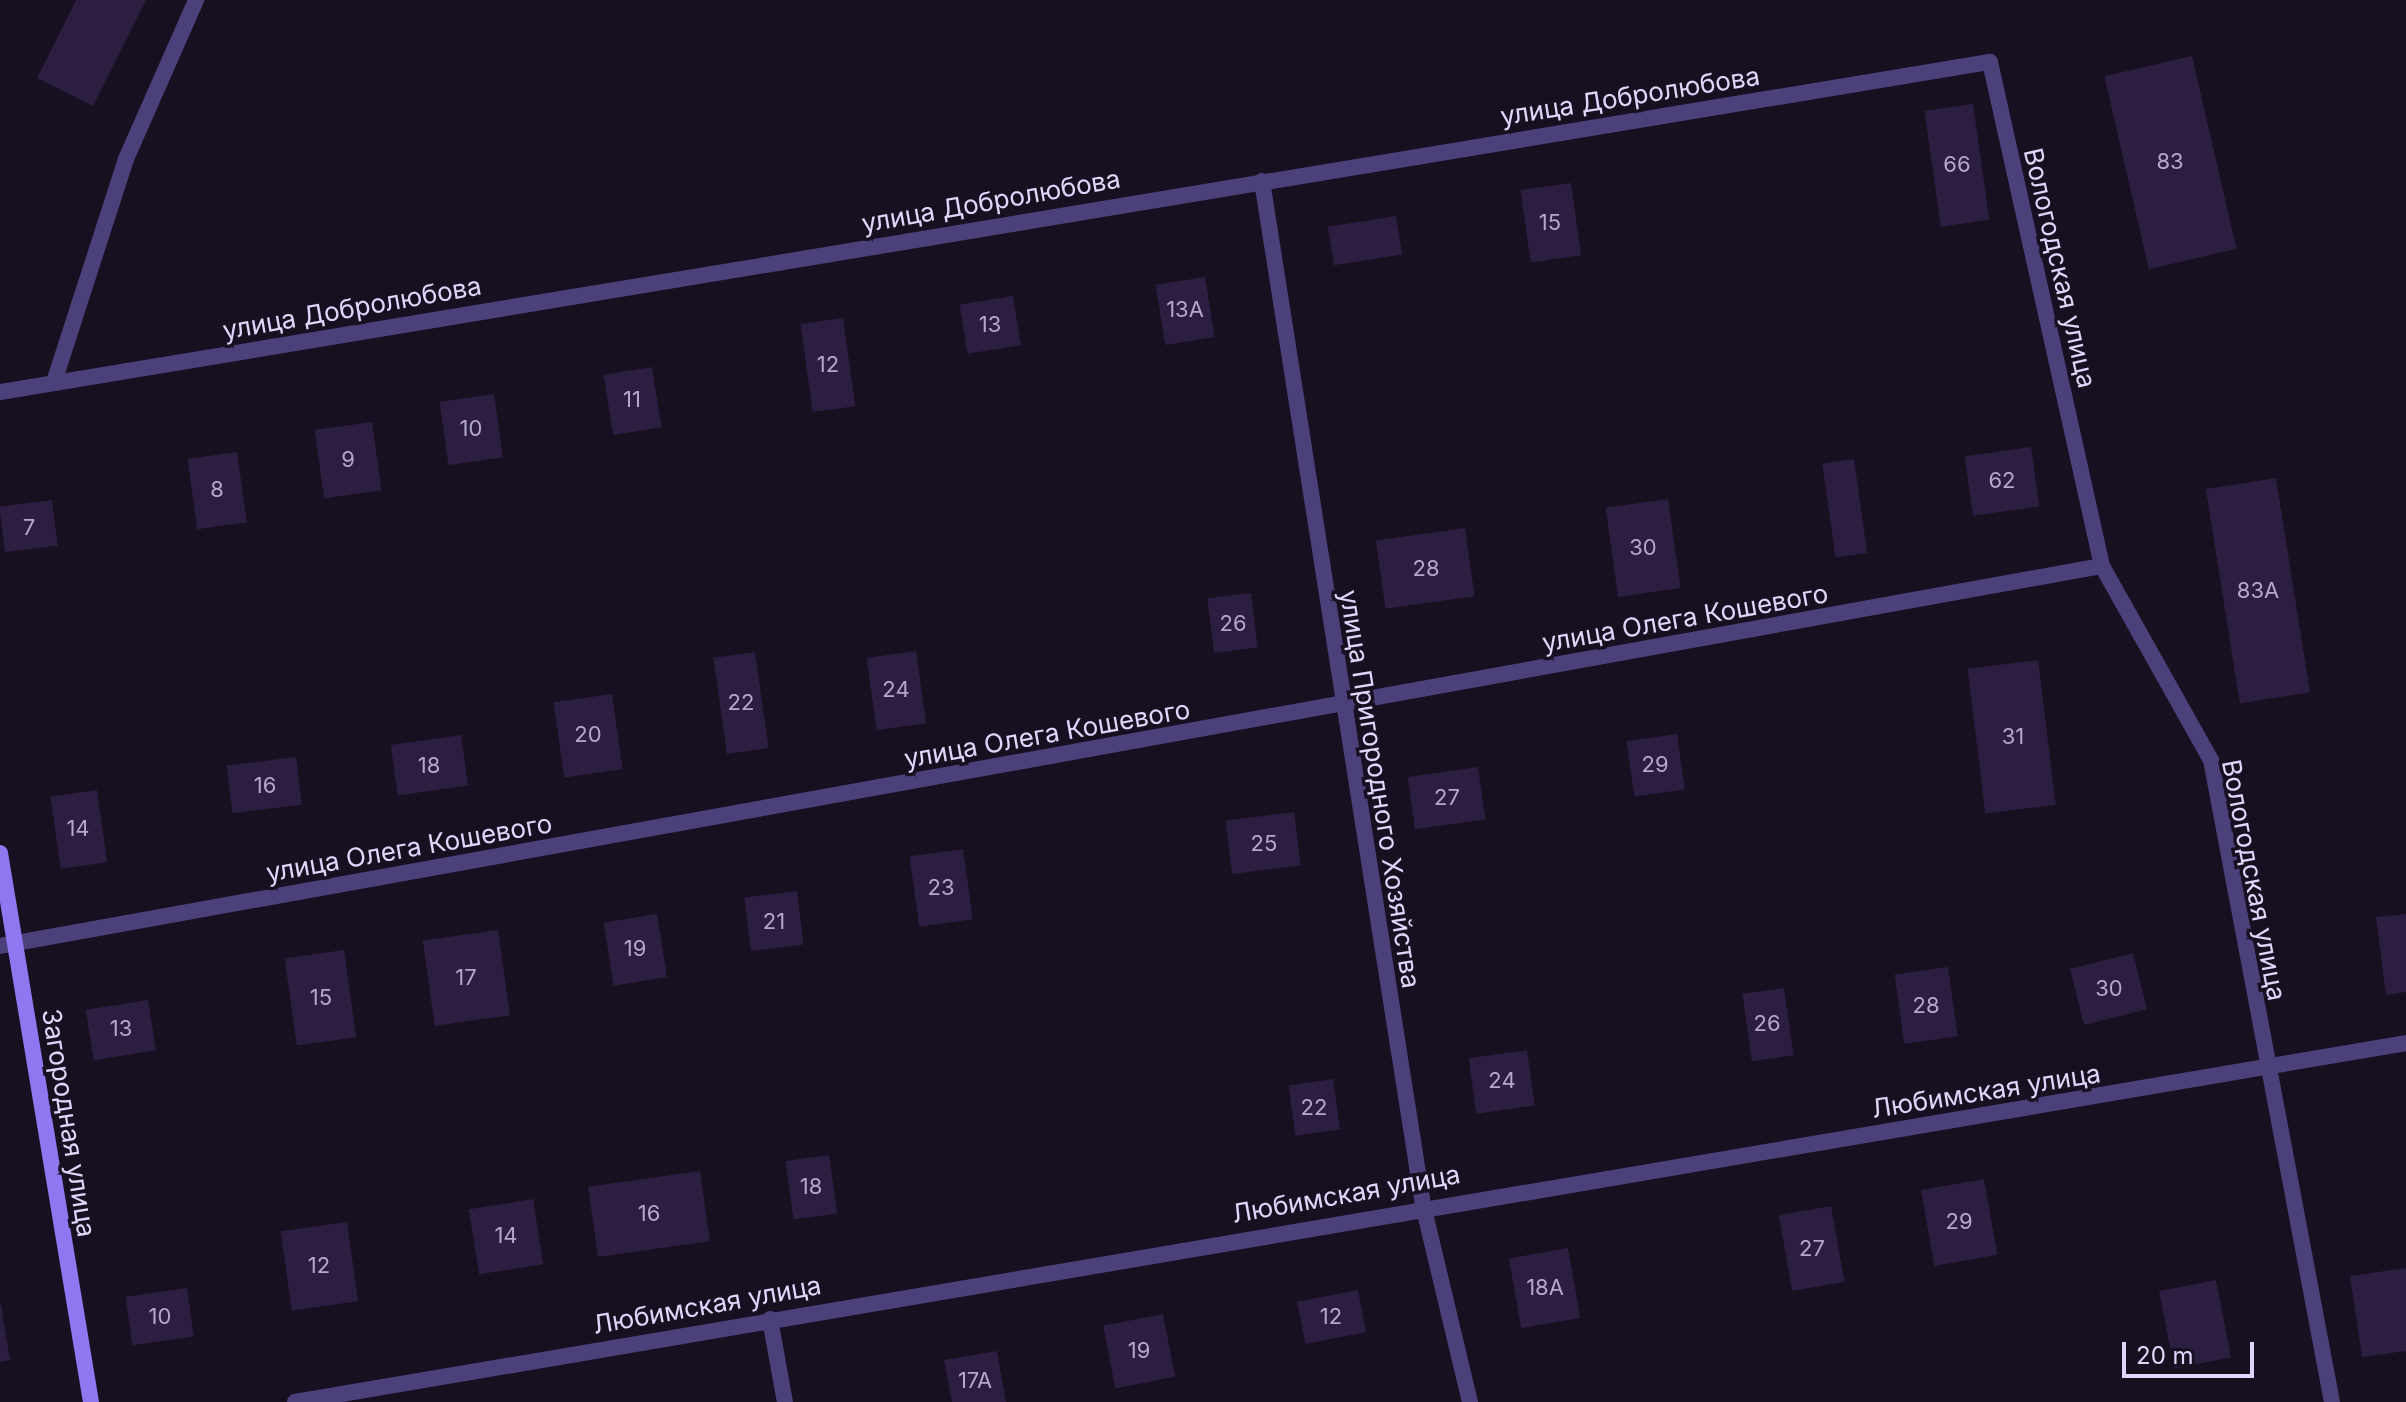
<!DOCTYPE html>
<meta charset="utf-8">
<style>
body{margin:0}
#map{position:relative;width:2406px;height:1402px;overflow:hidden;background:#161021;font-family:Inter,sans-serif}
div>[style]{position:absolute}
.building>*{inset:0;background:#2b1e40;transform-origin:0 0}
.lane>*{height:16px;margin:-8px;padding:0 8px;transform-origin:8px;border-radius:8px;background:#4c407b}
.street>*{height:16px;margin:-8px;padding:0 8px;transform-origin:8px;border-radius:8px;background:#4c407b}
.secondary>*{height:16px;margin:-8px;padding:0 8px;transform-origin:8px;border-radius:8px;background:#8e77f0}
span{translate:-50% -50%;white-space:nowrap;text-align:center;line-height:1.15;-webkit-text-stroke:7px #161021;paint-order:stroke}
.number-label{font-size:22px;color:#b3a7cc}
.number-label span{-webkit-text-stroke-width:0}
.street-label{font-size:26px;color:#e0d5fa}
.scale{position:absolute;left:2122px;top:1342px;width:132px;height:36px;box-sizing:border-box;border:4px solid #e0d5fa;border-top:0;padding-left:10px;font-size:24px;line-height:28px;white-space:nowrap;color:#e0d5fa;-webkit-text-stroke:6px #161021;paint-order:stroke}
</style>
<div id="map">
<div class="building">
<div style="clip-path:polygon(76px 0,146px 0,93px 106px,37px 78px)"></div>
<div style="left:2192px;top:56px;width:198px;height:90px;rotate:77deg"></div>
<div style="left:1973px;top:104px;width:117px;height:49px;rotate:82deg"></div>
<div style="left:1571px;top:183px;width:73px;height:51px;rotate:82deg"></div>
<div style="left:1396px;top:216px;width:39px;height:69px;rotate:81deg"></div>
<div style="left:1205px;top:277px;width:61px;height:50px;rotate:81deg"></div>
<div style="left:1013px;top:296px;width:50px;height:54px;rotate:81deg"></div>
<div style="left:843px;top:318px;width:89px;height:43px;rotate:82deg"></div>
<div style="left:652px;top:367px;width:61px;height:49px;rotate:81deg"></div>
<div style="left:494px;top:394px;width:64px;height:55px;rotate:82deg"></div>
<div style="left:372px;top:422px;width:69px;height:58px;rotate:82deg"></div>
<div style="left:2031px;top:447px;width:60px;height:67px;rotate:82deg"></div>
<div style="left:237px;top:452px;width:71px;height:50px;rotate:82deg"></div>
<div style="left:1854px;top:459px;width:95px;height:32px;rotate:82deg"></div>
<div style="left:2276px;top:478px;width:217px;height:71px;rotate:81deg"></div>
<div style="left:1668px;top:499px;width:90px;height:63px;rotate:82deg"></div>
<div style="left:52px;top:500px;width:46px;height:53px;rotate:83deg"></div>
<div style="left:1465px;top:528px;width:69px;height:90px;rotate:82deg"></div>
<div style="left:1251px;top:593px;width:55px;height:44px;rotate:83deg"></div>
<div style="left:916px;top:651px;width:73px;height:50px;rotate:82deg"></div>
<div style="left:755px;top:652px;width:97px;height:42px;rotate:82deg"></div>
<div style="left:2038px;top:660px;width:146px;height:71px;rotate:83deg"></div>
<div style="left:612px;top:694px;width:76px;height:59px;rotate:82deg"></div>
<div style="left:1677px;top:734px;width:56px;height:51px;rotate:82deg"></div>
<div style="left:461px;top:735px;width:51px;height:71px;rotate:82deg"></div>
<div style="left:296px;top:757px;width:48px;height:70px;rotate:83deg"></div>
<div style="left:1478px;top:767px;width:53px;height:71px;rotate:82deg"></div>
<div style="left:97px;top:790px;width:73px;height:47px;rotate:82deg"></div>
<div style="left:1294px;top:812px;width:54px;height:69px;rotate:83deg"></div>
<div style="left:963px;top:849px;width:71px;height:54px;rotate:82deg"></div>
<div style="left:797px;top:891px;width:54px;height:53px;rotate:83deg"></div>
<div style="left:657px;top:914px;width:64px;height:54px;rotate:81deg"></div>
<div style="clip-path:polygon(2406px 914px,2406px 992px,2386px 995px,2376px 917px)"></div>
<div style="left:498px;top:930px;width:86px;height:76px;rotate:82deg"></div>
<div style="left:344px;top:950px;width:88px;height:60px;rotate:82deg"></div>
<div style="left:2133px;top:953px;width:58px;height:65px;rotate:76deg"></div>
<div style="left:1948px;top:967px;width:70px;height:54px;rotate:82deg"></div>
<div style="left:1784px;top:988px;width:68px;height:42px;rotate:82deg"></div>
<div style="left:148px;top:1000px;width:51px;height:63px;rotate:81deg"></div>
<div style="left:1527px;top:1050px;width:56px;height:59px;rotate:82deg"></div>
<div style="left:1333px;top:1079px;width:51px;height:45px;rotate:82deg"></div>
<div style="left:829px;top:1155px;width:59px;height:44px;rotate:82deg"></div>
<div style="left:700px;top:1171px;width:71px;height:113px;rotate:82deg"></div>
<div style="left:1984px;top:1179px;width:77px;height:64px;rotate:80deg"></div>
<div style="left:533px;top:1199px;width:66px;height:65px;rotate:81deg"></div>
<div style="left:1831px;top:1206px;width:77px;height:53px;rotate:80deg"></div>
<div style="left:347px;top:1222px;width:80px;height:67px;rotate:82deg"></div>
<div style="left:1568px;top:1248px;width:71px;height:60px;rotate:80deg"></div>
<div style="clip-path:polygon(2406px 1268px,2406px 1351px,2362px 1357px,2350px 1276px)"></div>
<div style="left:2216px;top:1280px;width:79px;height:58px;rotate:79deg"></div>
<div style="left:187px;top:1288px;width:49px;height:62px;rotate:82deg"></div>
<div style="left:1358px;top:1290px;width:43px;height:62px;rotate:79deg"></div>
<div style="clip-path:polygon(0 1299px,10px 1360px,0 1362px)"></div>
<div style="left:1163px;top:1314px;width:64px;height:61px;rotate:79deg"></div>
<div style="clip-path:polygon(997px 1351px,1006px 1402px,952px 1402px,944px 1360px)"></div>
</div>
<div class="lane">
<div style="left:54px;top:382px;width:234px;rotate:-72.1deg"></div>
<div style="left:126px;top:159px;width:174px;rotate:-66.2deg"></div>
</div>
<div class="street">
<div style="left:1262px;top:181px;width:1037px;rotate:81.06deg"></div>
<div style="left:1423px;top:1205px;width:203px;rotate:76.6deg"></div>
<div style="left:0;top:392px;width:2017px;rotate:-9.42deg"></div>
<div style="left:1990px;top:62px;width:516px;rotate:77.47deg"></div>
<div style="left:2102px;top:566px;width:223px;rotate:60.7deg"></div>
<div style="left:2211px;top:760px;width:653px;rotate:79.33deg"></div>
<div style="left:0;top:946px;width:2136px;rotate:-10.25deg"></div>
<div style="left:770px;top:1319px;width:84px;rotate:79.8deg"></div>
<div style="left:295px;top:1402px;width:2141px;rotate:-9.65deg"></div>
</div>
<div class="secondary">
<div style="left:0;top:853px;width:556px;rotate:80.59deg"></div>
</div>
<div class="number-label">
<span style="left:2170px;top:162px">83</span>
<span style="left:1957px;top:165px">66</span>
<span style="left:1550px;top:223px">15</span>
<span style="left:1185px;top:310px">13А</span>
<span style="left:990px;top:325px">13</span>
<span style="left:828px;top:365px">12</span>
<span style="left:632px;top:400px">11</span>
<span style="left:471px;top:429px">10</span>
<span style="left:348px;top:460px">9</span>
<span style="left:2002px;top:481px">62</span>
<span style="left:217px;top:490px">8</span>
<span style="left:29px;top:528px">7</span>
<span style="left:1643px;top:548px">30</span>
<span style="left:1426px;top:569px">28</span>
<span style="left:2258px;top:591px">83А</span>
<span style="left:1233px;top:624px">26</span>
<span style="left:896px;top:690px">24</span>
<span style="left:741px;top:703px">22</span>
<span style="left:588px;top:735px">20</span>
<span style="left:2013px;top:737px">31</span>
<span style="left:1655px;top:765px">29</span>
<span style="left:429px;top:766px">18</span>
<span style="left:265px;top:786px">16</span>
<span style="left:1447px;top:798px">27</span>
<span style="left:78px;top:829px">14</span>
<span style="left:1264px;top:844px">25</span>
<span style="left:941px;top:888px">23</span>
<span style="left:774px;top:922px">21</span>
<span style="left:635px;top:949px">19</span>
<span style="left:466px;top:978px">17</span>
<span style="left:2109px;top:989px">30</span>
<span style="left:321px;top:998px">15</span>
<span style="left:1926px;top:1006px">28</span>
<span style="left:1767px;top:1024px">26</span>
<span style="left:121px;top:1029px">13</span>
<span style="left:1502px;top:1081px">24</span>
<span style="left:1314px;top:1108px">22</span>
<span style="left:811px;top:1187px">18</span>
<span style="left:649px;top:1214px">16</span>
<span style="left:1959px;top:1222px">29</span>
<span style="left:506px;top:1236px">14</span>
<span style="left:1812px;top:1249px">27</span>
<span style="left:319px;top:1266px">12</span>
<span style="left:1545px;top:1288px">18А</span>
<span style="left:160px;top:1317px">10</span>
<span style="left:1331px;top:1317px">12</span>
<span style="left:1139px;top:1351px">19</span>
<span style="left:975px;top:1381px">17А</span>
</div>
<div class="street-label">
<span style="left:1630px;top:96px;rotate:-9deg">улица Добролюбова</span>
<span style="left:991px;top:201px;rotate:-10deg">улица Добролюбова</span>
<span style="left:2060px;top:268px;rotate:77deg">Вологодская улица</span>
<span style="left:352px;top:308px;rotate:-10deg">улица Добролюбова</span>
<span style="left:1685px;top:618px;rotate:-10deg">улица Олега Кошевого</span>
<span style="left:1047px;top:734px;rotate:-10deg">улица Олега Кошевого</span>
<span style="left:1380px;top:789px;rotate:81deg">улица Пригородного Хозяйства</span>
<span style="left:409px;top:848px;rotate:-10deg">улица Олега Кошевого</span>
<span style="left:2254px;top:880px;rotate:79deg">Вологодская улица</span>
<span style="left:1986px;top:1091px;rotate:-9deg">Любимская улица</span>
<span style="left:69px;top:1123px;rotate:81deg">Загородная улица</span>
<span style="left:1346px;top:1194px;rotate:-10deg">Любимская улица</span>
<span style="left:707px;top:1305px;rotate:-10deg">Любимская улица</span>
</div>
<div class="scale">20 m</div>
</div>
